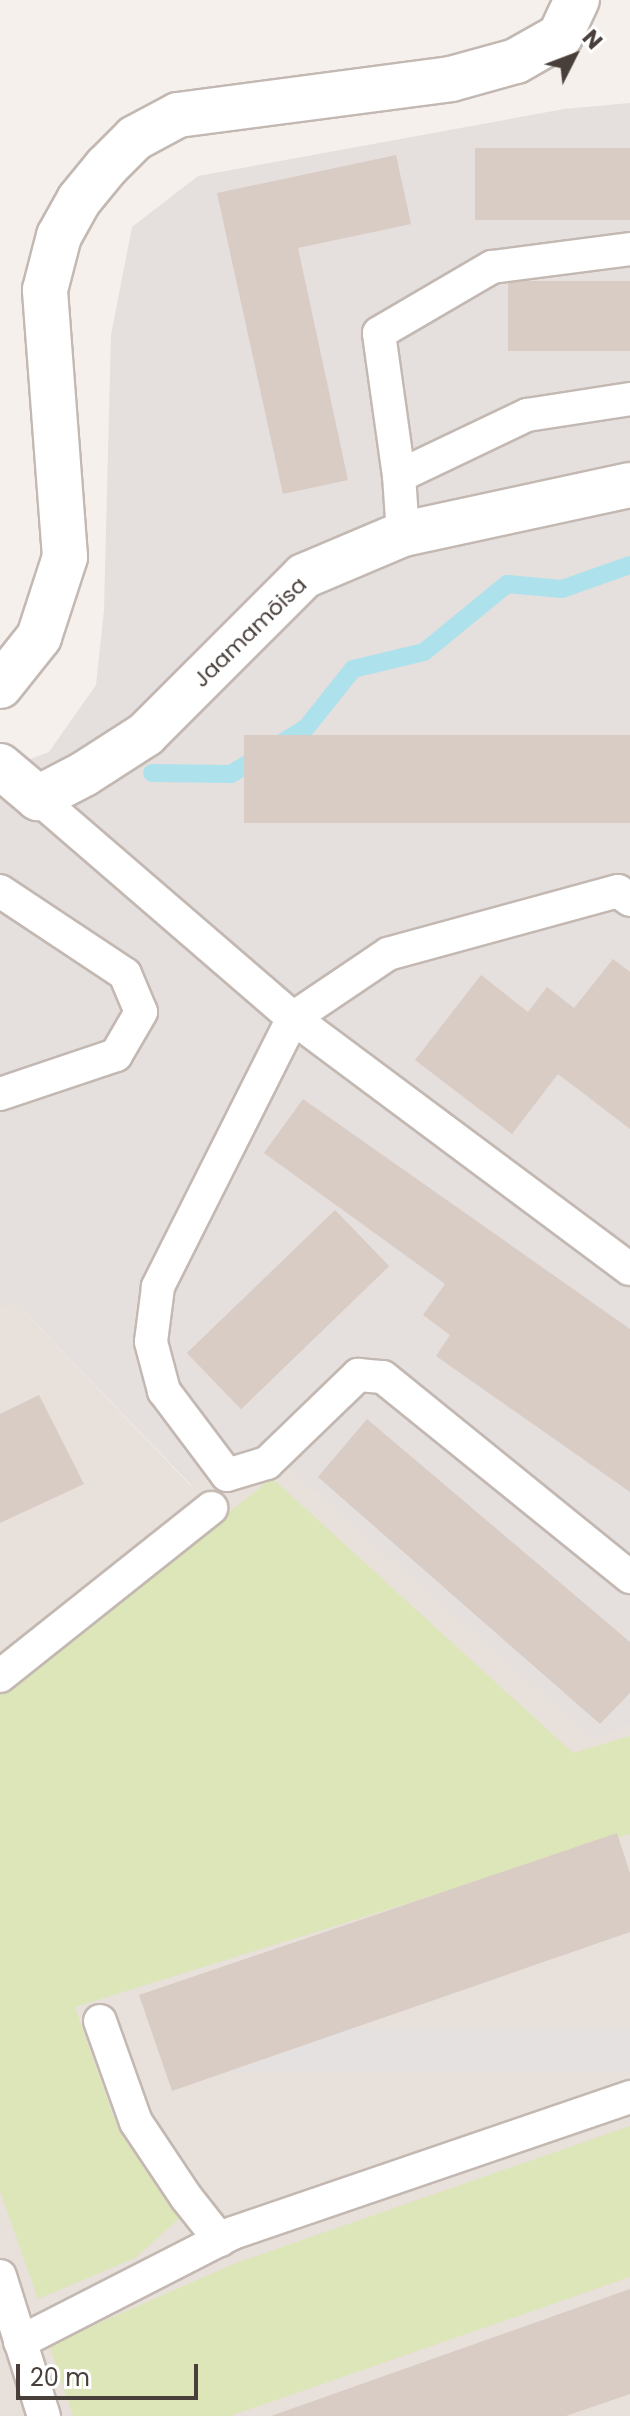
<!DOCTYPE html>
<meta charset="utf-8">
<style>
body{margin:0}
#map{position:relative;width:630px;height:2416px;overflow:hidden;background:#f5f0ec;font-family:Poppins,sans-serif}
div>[style]{position:absolute}
.residential>*{inset:0;background:#e8e0da}
.industrial>*{inset:0;background:#e5dfdd}
.green>*{inset:0;background:#dde6b8}
.parking>*{inset:0;background:#e4e1e0;transform-origin:0 0}
.stream>*{height:18px;margin:-9px;padding:0 9px;transform-origin:9px;border-radius:9px;background:#ade2ed}
.building>*{inset:0;background:#d9ccc5;transform-origin:0 0}
.roads{filter:drop-shadow(2px 0 #c3b8b2) drop-shadow(-2px 0 #c3b8b2) drop-shadow(0 2px #c3b8b2) drop-shadow(0 -2px #c3b8b2)}
.service>*{height:32px;margin:-16px;padding:0 16px;transform-origin:16px;border-radius:16px;background:#fff}
.minor>*{height:44px;margin:-22px;padding:0 22px;transform-origin:22px;border-radius:22px;background:#fff}
span{translate:-50% -50%;white-space:nowrap;text-align:center;line-height:1.15;-webkit-text-stroke:7px #fff;paint-order:stroke}
.street-label{font-size:22px;color:#493f3a}
.north{position:absolute;left:534px;top:16px;width:80px;height:80px;-webkit-text-stroke:6px #fff;paint-order:stroke;rotate:48deg;font-size:22px;font-weight:700;line-height:32px;text-align:center;color:#493f3a}
.north::after{content:'';display:block;margin:auto;width:28px;height:36px;background:#493f3a;clip-path:polygon(50% 0,100% 100%,50% 72%,0 100%)}
.scale{position:absolute;left:16px;top:2364px;width:182px;height:36px;box-sizing:border-box;border:4px solid #493f3a;border-top:0;padding-left:10px;font-size:24px;line-height:28px;white-space:nowrap;color:#493f3a;-webkit-text-stroke:6px #fff;paint-order:stroke}
</style>
<div id="map">
<div class="residential">
<div style="clip-path:polygon(14px 1301px,191px 1486px,227px 1454px,267px 1449px,593px 1737px,630px 1726px,630px 2416px,0 2416px,0 1309px)"></div>
</div>
<div class="industrial">
<div style="clip-path:polygon(630px 103px,630px 1726px,593px 1738px,267px 1449px,227px 1454px,192px 1486px,15px 1302px,0 1309px,0 770px,49px 752px,96px 685px,104px 610px,111px 335px,132px 227px,198px 176px,564px 109px)"></div>
</div>
<div class="green">
<div style="clip-path:polygon(272px 1478px,573px 1753px,630px 1736px,630px 1834px,75px 2007px,113px 2116px,184px 2214px,135px 2258px,38px 2299px,0 2191px,0 1696px)"></div>
<div style="clip-path:polygon(630px 2126px,630px 2277px,230px 2416px,73px 2416px,49px 2345px,236px 2263px)"></div>
</div>
<div class="parking">
<div style="left:630px;top:2028px;width:44px;height:442px;rotate:90deg"></div>
</div>
<div class="stream">
<div style="left:152px;top:773px;width:79px;rotate:0.7deg"></div>
<div style="left:231px;top:774px;width:88px;rotate:-31.5deg"></div>
<div style="left:306px;top:728px;width:75px;rotate:-51.5deg"></div>
<div style="left:353px;top:669px;width:73px;rotate:-13.5deg"></div>
<div style="left:424px;top:652px;width:107px;rotate:-39.3deg"></div>
<div style="left:507px;top:584px;width:55px;rotate:5.2deg"></div>
<div style="left:562px;top:589px;width:72px;rotate:-19.4deg"></div>
</div>
<div class="building">
<div style="left:630px;top:148px;width:72px;height:155px;rotate:90deg"></div>
<div style="clip-path:polygon(396px 155px,411px 224px,298px 248px,348px 480px,283px 494px,217px 193px)"></div>
<div style="left:630px;top:281px;width:70px;height:122px;rotate:90deg"></div>
<div style="left:630px;top:735px;width:88px;height:386px;rotate:90deg"></div>
<div style="clip-path:polygon(613px 959px,630px 972px,630px 1129px,558px 1074px,512px 1134px,415px 1060px,481px 975px,528px 1012px,547px 987px,574px 1008px)"></div>
<div style="clip-path:polygon(303px 1099px,630px 1329px,630px 1492px,436px 1356px,450px 1335px,423px 1315px,445px 1284px,264px 1153px)"></div>
<div style="left:335px;top:1210px;width:78px;height:206px;rotate:46deg"></div>
<div style="clip-path:polygon(39px 1395px,84px 1484px,0 1523px,0 1414px)"></div>
<div style="clip-path:polygon(367px 1419px,630px 1642px,630px 1693px,600px 1724px,318px 1477px)"></div>
<div style="clip-path:polygon(617px 1833px,630px 1873px,630px 1932px,172px 2091px,139px 1995px)"></div>
<div style="clip-path:polygon(630px 2289px,630px 2394px,566px 2416px,271px 2416px)"></div>
</div>
<div class="roads">
<div class="service">
<div style="left:399px;top:476px;width:142px;rotate:-25.5deg"></div>
<div style="left:527px;top:415px;width:104px;rotate:-8.8deg"></div>
<div style="left:403px;top:534px;width:58px;rotate:-93.9deg"></div>
<div style="left:399px;top:476px;width:144px;rotate:-98deg"></div>
<div style="left:379px;top:333px;width:131px;rotate:-30.3deg"></div>
<div style="left:492px;top:267px;width:139px;rotate:-7.4deg"></div>
<div style="left:38px;top:798px;width:337px;rotate:40.8deg"></div>
<div style="left:293px;top:1018px;width:420px;rotate:36.7deg"></div>
<div style="left:0;top:891px;width:150px;rotate:33.6deg"></div>
<div style="left:125px;top:974px;width:41px;rotate:67.2deg"></div>
<div style="left:141px;top:1012px;width:50px;rotate:120.2deg"></div>
<div style="left:116px;top:1055px;width:122px;rotate:161.4deg"></div>
<div style="left:630px;top:900px;width:15px;rotate:-143deg"></div>
<div style="left:618px;top:891px;width:238px;rotate:164.7deg"></div>
<div style="left:388px;top:954px;width:115px;rotate:146deg"></div>
<div style="left:293px;top:1018px;width:301px;rotate:116.7deg"></div>
<div style="left:158px;top:1287px;width:55px;rotate:97.3deg"></div>
<div style="left:151px;top:1342px;width:51px;rotate:75.1deg"></div>
<div style="left:164px;top:1391px;width:105px;rotate:53.1deg"></div>
<div style="left:227px;top:1475px;width:42px;rotate:-16.7deg"></div>
<div style="left:267px;top:1463px;width:127px;rotate:-44deg"></div>
<div style="left:358px;top:1375px;width:25px;rotate:5deg"></div>
<div style="left:383px;top:1377px;width:318px;rotate:39deg"></div>
<div style="left:0;top:1676px;width:270px;rotate:-38.5deg"></div>
<div style="left:100px;top:2021px;width:107px;rotate:70.4deg"></div>
<div style="left:136px;top:2122px;width:90px;rotate:56.3deg"></div>
<div style="left:186px;top:2197px;width:55px;rotate:51.7deg"></div>
<div style="left:0;top:2276px;width:147px;rotate:72.6deg"></div>
<div style="left:20px;top:2342px;width:239px;rotate:-27.1deg"></div>
<div style="left:233px;top:2233px;width:420px;rotate:-18.9deg"></div>
</div>
<div class="minor">
<div style="left:0;top:686px;width:63px;rotate:-51.5deg"></div>
<div style="left:39px;top:637px;width:84px;rotate:-72deg"></div>
<div style="left:65px;top:557px;width:268px;rotate:-94.3deg"></div>
<div style="left:45px;top:290px;width:56px;rotate:-75.5deg"></div>
<div style="left:59px;top:236px;width:41px;rotate:-60.9deg"></div>
<div style="left:79px;top:200px;width:43px;rotate:-50.7deg"></div>
<div style="left:106px;top:167px;width:41px;rotate:-45deg"></div>
<div style="left:135px;top:138px;width:49px;rotate:-28.1deg"></div>
<div style="left:178px;top:115px;width:275px;rotate:-7.5deg"></div>
<div style="left:451px;top:79px;width:67px;rotate:-15.5deg"></div>
<div style="left:516px;top:61px;width:51px;rotate:-29.6deg"></div>
<div style="left:560px;top:36px;width:40px;rotate:-65deg"></div>
<div style="left:0;top:766px;width:50px;rotate:40.1deg"></div>
<div style="left:38px;top:798px;width:52px;rotate:-27.6deg"></div>
<div style="left:84px;top:774px;width:74px;rotate:-32.8deg"></div>
<div style="left:146px;top:734px;width:223px;rotate:-45deg"></div>
<div style="left:304px;top:576px;width:108px;rotate:-23deg"></div>
<div style="left:403px;top:534px;width:232px;rotate:-12.2deg"></div>
</div>
</div>
<div class="street-label">
<span style="left:250px;top:632px;rotate:-44deg">Jaamamõisa</span>
</div>
<div class="north">N</div>
<div class="scale">20 m</div>
</div>
